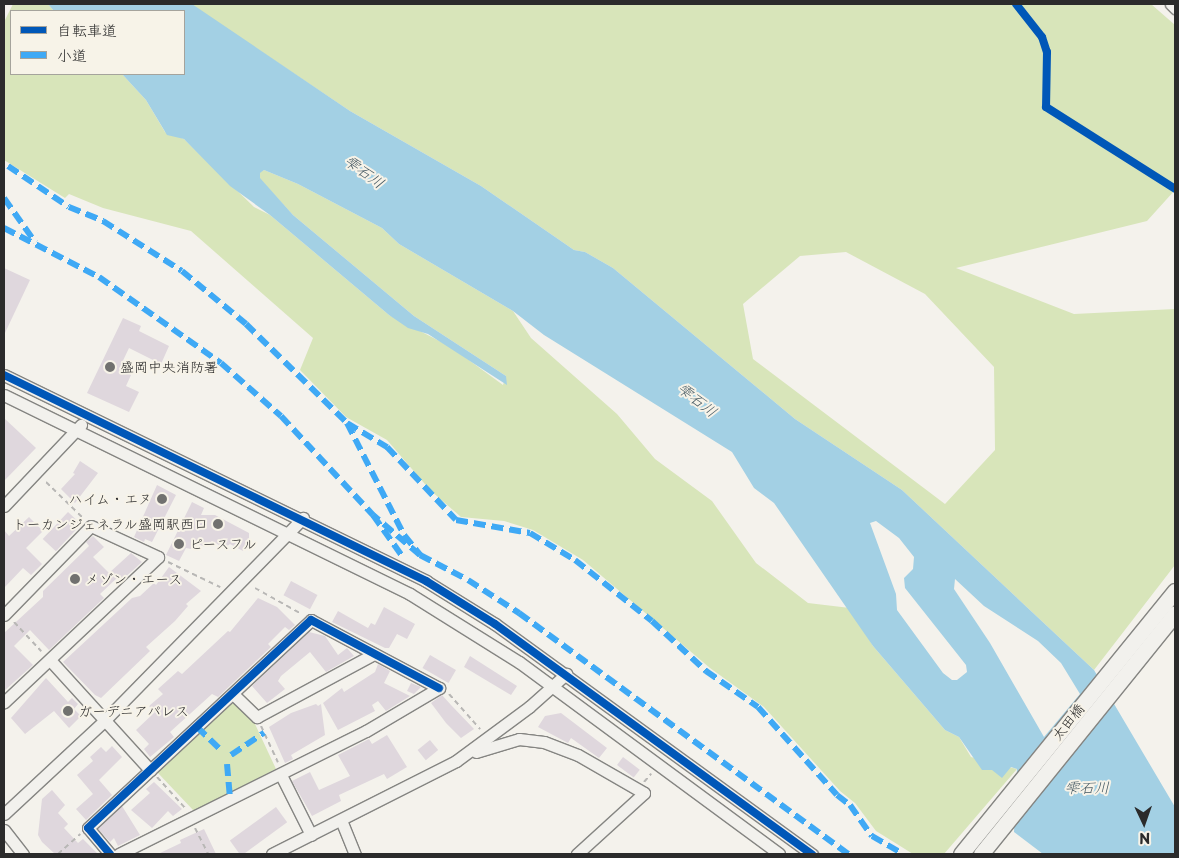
<!DOCTYPE html>
<meta charset="utf-8">
<style>
body{margin:0}
#map{position:relative;width:1179px;height:858px;overflow:hidden;background:#f4f2ec;font-family:"Playpen Sans","Klee One",sans-serif}
div>[style]{position:absolute}
.green>*{inset:0;background:#d8e5ba}
.water>*{inset:0;background:#a3d0e4}
.building>*{inset:0;background:#dfd7dd;transform-origin:0 0}
.path>*{height:2px;margin-top:-1px;transform-origin:0;background:repeating-linear-gradient(90deg,#b8b7b5 0 5px,transparent 0 9px)}
.roads{filter:drop-shadow(1px 0 #858582) drop-shadow(-1px 0 #858582) drop-shadow(0 1px #858582) drop-shadow(0 -1px #858582)}
.minor>*{height:11px;margin:-5.5px;padding:0 5.5px;transform-origin:5.5px;border-radius:5.5px;background:#f2f1ed}
.major>*{height:15px;margin:-7.5px;padding:0 7.5px;transform-origin:7.5px;border-radius:7.5px;background:#f2f1ed}
.quiet>*{height:6px;margin-top:-3px;transform-origin:0;background:repeating-linear-gradient(90deg,#3fa9f5 0 12px,transparent 0 18px)}
.cycleway>*{height:8px;margin:-4px;padding:0 4px;transform-origin:4px;border-radius:4px;background:#0057b8}
.dots>*{width:14px;height:14px;translate:-50% -50%;box-sizing:border-box;border:2px solid #f7f3e8;border-radius:50%}
span{translate:-50% -50%;white-space:nowrap;text-align:center;line-height:1.15;-webkit-text-stroke:4px #f7f3e8;paint-order:stroke}
.poi-label{font-size:14px;color:#2b2b2b}
.left{translate:0 -50%;text-align:left}
.right{translate:-100% -50%;text-align:right}
.street-label{font-size:14px;color:#2b2b2b}
.water-label{font-size:15px;color:#445862;font-style:italic}
.frame{position:absolute;inset:0;border:5px solid #2b2b2b;pointer-events:none}
.legend{position:absolute;left:10px;top:10px;width:175px;height:65px;box-sizing:border-box;background:#f7f3e8;border:1px solid #a5a39c;margin:0;padding:6px 9px;list-style:none;font-size:15px;color:#2b2b2b}
.legend li{display:flex;align-items:center;gap:10px;height:25px}
.legend b{width:25px;border:1px solid #a5a39c}
.north{position:absolute;left:1119px;top:798px;width:50px;height:50px;-webkit-text-stroke:4px #f7f3e8;paint-order:stroke;rotate:177deg;font-size:14px;font-weight:700;line-height:20px;text-align:center;color:#2b2b2b}
.north::after{content:'';display:block;margin:auto;width:18px;height:22px;background:#2b2b2b;clip-path:polygon(50% 0,100% 100%,50% 72%,0 100%)}
</style>
<div id="map">
<div class="green">
<div style="clip-path:polygon(13px 4px,48px 4px,54px 11px,11px 11px,11px 74px,122px 74px,146px 100px,165px 132px,184px 139px,254px 207px,270px 215px,389px 315px,451px 347px,503px 385px,506px 376px,414px 316px,293px 215px,259px 178px,259px 173px,264px 170px,298px 184px,382px 228px,399px 244px,513px 311px,531px 338px,617px 414px,655px 459px,712px 501px,756px 563px,808px 603px,850px 608px,873px 646px,945px 730px,959px 737px,971px 757px,1017px 769px,944px 854px,913px 854px,876px 831px,855px 803px,840px 791px,764px 707px,710px 668px,583px 560px,533px 530px,504px 521px,461px 517px,430px 490px,387px 440px,346px 417px,300px 370px,313px 338px,191px 231px,103px 208px,69px 194px,65px 198px,4px 160px,4px 22px)"></div>
<div style="clip-path:polygon(evenodd,190px 4px,1151px 4px,1175px 25px,1175px 190px,1147px 221px,956px 268px,1074px 314px,1175px 309px,1175px 565px,1094px 670px,902px 490px,795px 419px,613px 268px,585px 252px,574px 250px,481px 186px,350px 111px,190px 4px,846px 252px,925px 294px,994px 367px,995px 450px,945px 504px,753px 359px,743px 304px,800px 256px,846px 252px)"></div>
<div style="clip-path:polygon(230px 704px,235px 704px,255px 724px,276px 769px,194px 811px,157px 772px)"></div>
</div>
<div class="water">
<div style="clip-path:polygon(evenodd,48px 4px,192px 4px,350px 111px,481px 186px,574px 250px,585px 252px,613px 268px,795px 419px,902px 490px,1094px 670px,1175px 807px,1175px 854px,1043px 854px,1014px 832px,1017px 769px,1011px 767px,1002px 778px,992px 770px,982px 770px,959px 737px,945px 730px,873px 646px,774px 503px,754px 488px,732px 452px,544px 335px,513px 311px,399px 244px,382px 228px,298px 184px,264px 170px,260px 173px,260px 178px,293px 215px,414px 316px,506px 376px,507px 385px,428px 334px,408px 328px,389px 315px,270px 215px,230px 186px,184px 139px,167px 135px,146px 100px,122px 74px,184px 74px,184px 11px,54px 11px,48px 4px,876px 521px,899px 538px,914px 557px,913px 569px,904px 578px,905px 588px,966px 665px,967px 672px,957px 680px,952px 680px,943px 673px,897px 610px,896px 594px,870px 523px,876px 521px,48px 4px,955px 579px,984px 606px,1038px 641px,1061px 663px,1080px 694px,1044px 737px,990px 643px,954px 589px,955px 579px)"></div>
</div>
<div class="building">
<div style="clip-path:polygon(4px 268px,30px 280px,4px 335px)"></div>
<div style="clip-path:polygon(123px 318px,141px 326px,139px 331px,169px 346px,161px 364px,129px 348px,119px 369px,131px 375px,126px 386px,139px 392px,129px 412px,87px 393px)"></div>
<div style="clip-path:polygon(4px 418px,36px 448px,4px 481px)"></div>
<div style="clip-path:polygon(80px 461px,98px 473px,75px 503px,61px 489px,75px 474px,73px 473px)"></div>
<div style="clip-path:polygon(157px 485px,176px 495px,152px 542px,145px 539px,144px 542px,134px 537px)"></div>
<div style="clip-path:polygon(192px 502px,204px 508px,201px 515px,215px 515px,249px 533px,249px 548px,246px 546px,243px 551px,230px 544px,224px 548px,212px 541px,205px 547px,194px 542px,191px 549px,186px 548px,179px 561px,166px 555px)"></div>
<div style="left:68px;top:512px;width:18px;height:37px;rotate:43deg"></div>
<div style="clip-path:polygon(29px 517px,43px 531px,26px 548px,42px 564px,31px 575px,23px 568px,4px 588px,4px 530px,9px 536px)"></div>
<div style="clip-path:polygon(93px 536px,104px 547px,93px 557px,109px 573px,131px 553px,142px 562px,121px 581px,118px 577px,100px 594px,104px 598px,49px 650px,30px 630px,14px 646px,33px 665px,4px 691px,4px 633px,43px 597px,43px 591px,89px 546px,86px 542px)"></div>
<div style="clip-path:polygon(169px 567px,201px 591px,186px 604px,188px 606px,175px 621px,146px 647px,150px 651px,101px 698px,95px 695px,63px 662px,132px 598px,140px 596px,154px 583px,156px 585px)"></div>
<div style="left:291px;top:581px;width:30px;height:16px;rotate:28deg"></div>
<div style="clip-path:polygon(258px 598px,277px 607px,295px 625px,289px 630px,285px 627px,268px 644px,271px 647px,218px 697px,212px 694px,170px 732px,174px 737px,150px 757px,144px 749px,149px 744px,136px 730px,155px 712px,149px 706px,163px 694px,158px 689px,178px 671px,182px 674px,228px 631px,230px 632px)"></div>
<div style="clip-path:polygon(384px 607px,415px 624px,407px 639px,397px 634px,389px 648px,385px 648px,332px 622px,338px 611px,368px 628px,371px 623px,375px 625px)"></div>
<div style="clip-path:polygon(309px 632px,325px 636px,338px 655px,347px 648px,354px 656px,326px 672px,310px 652px,281px 676px,278px 681px,285px 689px,267px 703px,252px 686px)"></div>
<div style="left:430px;top:655px;width:30px;height:15px;rotate:30deg"></div>
<div style="clip-path:polygon(470px 656px,517px 686px,511px 695px,464px 667px)"></div>
<div style="clip-path:polygon(378px 664px,390px 671px,384px 683px,410px 696px,386px 711px,378px 701px,372px 705px,375px 711px,338px 730px,323px 703px,342px 688px,344px 692px,375px 672px)"></div>
<div style="clip-path:polygon(46px 678px,68px 702px,72px 698px,78px 704px,74px 709px,81px 716px,69px 728px,54px 711px,25px 734px,11px 718px)"></div>
<div style="clip-path:polygon(411px 683px,421px 687px,414px 694px,407px 691px)"></div>
<div style="clip-path:polygon(442px 695px,451px 705px,474px 729px,461px 738px,446px 723px,431px 703px)"></div>
<div style="clip-path:polygon(316px 704px,318px 706px,321px 704px,325px 735px,291px 755px,293px 759px,285px 763px,269px 727px,291px 713px)"></div>
<div style="clip-path:polygon(561px 713px,607px 748px,599px 758px,571px 738px,568px 743px,538px 727px,545px 716px)"></div>
<div style="clip-path:polygon(387px 735px,407px 767px,387px 779px,384px 774px,339px 795px,341px 801px,312px 816px,292px 781px,310px 772px,319px 790px,350px 776px,338px 755px,369px 739px,372px 744px)"></div>
<div style="left:430px;top:740px;width:13px;height:16px;rotate:51deg"></div>
<div style="clip-path:polygon(112px 746px,122px 757px,99px 780px,112px 795px,86px 820px,76px 809px,93px 794px,77px 775px,93px 761px,90px 757px,101px 747px,106px 752px)"></div>
<div style="left:623px;top:757px;width:21px;height:10px;rotate:37deg"></div>
<div style="clip-path:polygon(154px 782px,182px 809px,173px 816px,168px 811px,152px 828px,131px 810px,150px 793px,146px 789px)"></div>
<div style="clip-path:polygon(52px 790px,65px 805px,58px 813px,68px 824px,64px 828px,78px 843px,83px 839px,98px 854px,55px 854px,42px 842px,38px 835px,42px 799px)"></div>
<div style="clip-path:polygon(122px 806px,140px 835px,118px 846px,114px 838px,110px 842px,98px 829px)"></div>
<div style="left:276px;top:807px;width:19px;height:57px;rotate:54deg"></div>
<div style="clip-path:polygon(204px 829px,216px 854px,158px 854px,181px 843px,180px 840px)"></div>
</div>
<div class="path">
<div style="left:46px;top:482px;width:53px;rotate:44.2deg"></div>
<div style="left:168px;top:562px;width:58px;rotate:25.7deg"></div>
<div style="left:255px;top:588px;width:51px;rotate:29.1deg"></div>
<div style="left:14px;top:622px;width:40px;rotate:47deg"></div>
<div style="left:449px;top:694px;width:47px;rotate:48.5deg"></div>
<div style="left:261px;top:726px;width:40px;rotate:65deg"></div>
<div style="left:157px;top:777px;width:43px;rotate:47.8deg"></div>
<div style="left:644px;top:782px;width:11px;rotate:-49deg"></div>
<div style="left:195px;top:828px;width:29px;rotate:63deg"></div>
<div style="left:58px;top:854px;width:30px;rotate:-42deg"></div>
</div>
<div class="roads">
<div class="minor">
<div style="left:1171px;top:4px;width:6px;rotate:45deg"></div>
<div style="left:4px;top:375px;width:470px;rotate:26deg"></div>
<div style="left:426px;top:581px;width:81px;rotate:31.9deg"></div>
<div style="left:495px;top:624px;width:392px;rotate:36deg"></div>
<div style="left:4px;top:395px;width:452px;rotate:26.1deg"></div>
<div style="left:410px;top:594px;width:128px;rotate:32deg"></div>
<div style="left:519px;top:662px;width:323px;rotate:36.4deg"></div>
<div style="left:4px;top:506px;width:112px;rotate:-46.5deg"></div>
<div style="left:4px;top:615px;width:124px;rotate:-45.7deg"></div>
<div style="left:91px;top:526px;width:74px;rotate:24.8deg"></div>
<div style="left:158px;top:557px;width:212px;rotate:136.7deg"></div>
<div style="left:50px;top:660px;width:149px;rotate:47.7deg"></div>
<div style="left:234px;top:695px;width:32px;rotate:44deg"></div>
<div style="left:257px;top:717px;width:133px;rotate:-28.3deg"></div>
<div style="left:476px;top:752px;width:45px;rotate:-16.8deg"></div>
<div style="left:519px;top:739px;width:25px;rotate:7deg"></div>
<div style="left:544px;top:742px;width:36px;rotate:21deg"></div>
<div style="left:578px;top:755px;width:76px;rotate:29.9deg"></div>
<div style="left:644px;top:793px;width:91px;rotate:137.7deg"></div>
<div style="left:281px;top:775px;width:67px;rotate:63.4deg"></div>
<div style="left:4px;top:814px;width:138px;rotate:-42.9deg"></div>
<div style="left:105px;top:720px;width:283px;rotate:-45.6deg"></div>
<div style="left:341px;top:820px;width:37px;rotate:68deg"></div>
<div style="left:4px;top:830px;width:31px;rotate:52deg"></div>
<div style="left:110px;top:854px;width:34px;rotate:-130deg"></div>
<div style="left:88px;top:828px;width:305px;rotate:-43deg"></div>
<div style="left:311px;top:620px;width:145px;rotate:28deg"></div>
<div style="left:119px;top:854px;width:276px;rotate:-26.5deg"></div>
<div style="left:366px;top:731px;width:85px;rotate:-30.5deg"></div>
<div style="left:272px;top:854px;width:206px;rotate:-26.8deg"></div>
<div style="left:456px;top:761px;width:91px;rotate:-36.5deg"></div>
<div style="left:529px;top:707px;width:50px;rotate:-41.7deg"></div>
</div>
<div class="major">
<div style="left:961px;top:854px;width:339px;rotate:-50.9deg"></div>
<div style="left:981px;top:854px;width:309px;rotate:-51.1deg"></div>
</div>
</div>
<div class="quiet">
<div style="left:8px;top:166px;width:73px;rotate:33.9deg"></div>
<div style="left:69px;top:207px;width:37px;rotate:22deg"></div>
<div style="left:103px;top:221px;width:93px;rotate:32.3deg"></div>
<div style="left:182px;top:271px;width:83px;rotate:39.6deg"></div>
<div style="left:246px;top:324px;width:141px;rotate:44.4deg"></div>
<div style="left:347px;top:423px;width:126px;rotate:63deg"></div>
<div style="left:404px;top:535px;width:26px;rotate:51deg"></div>
<div style="left:420px;top:555px;width:62px;rotate:-139.6deg"></div>
<div style="left:4px;top:198px;width:54px;rotate:54.8deg"></div>
<div style="left:4px;top:228px;width:107px;rotate:27.3deg"></div>
<div style="left:99px;top:277px;width:149px;rotate:35.2deg"></div>
<div style="left:221px;top:363px;width:80px;rotate:41.5deg"></div>
<div style="left:281px;top:416px;width:135px;rotate:47.1deg"></div>
<div style="left:373px;top:515px;width:50px;rotate:54.7deg"></div>
<div style="left:347px;top:423px;width:47px;rotate:31deg"></div>
<div style="left:387px;top:447px;width:100px;rotate:46.6deg"></div>
<div style="left:456px;top:520px;width:75px;rotate:10deg"></div>
<div style="left:530px;top:533px;width:52px;rotate:31deg"></div>
<div style="left:575px;top:560px;width:98px;rotate:38.4deg"></div>
<div style="left:652px;top:621px;width:74px;rotate:42.8deg"></div>
<div style="left:706px;top:671px;width:63px;rotate:34.7deg"></div>
<div style="left:758px;top:707px;width:118px;rotate:48.1deg"></div>
<div style="left:837px;top:795px;width:16px;rotate:38deg"></div>
<div style="left:850px;top:805px;width:38px;rotate:55deg"></div>
<div style="left:872px;top:836px;width:34px;rotate:30deg"></div>
<div style="left:420px;top:555px;width:54px;rotate:27.5deg"></div>
<div style="left:468px;top:580px;width:61px;rotate:32.9deg"></div>
<div style="left:519px;top:613px;width:408px;rotate:36.2deg"></div>
<div style="left:197px;top:727px;width:33px;rotate:44deg"></div>
<div style="left:231px;top:755px;width:40px;rotate:-34deg"></div>
<div style="left:227px;top:764px;width:36px;rotate:85deg"></div>
</div>
<div class="cycleway">
<div style="left:1016px;top:4px;width:42px;rotate:51.8deg"></div>
<div style="left:1042px;top:37px;width:16px;rotate:72deg"></div>
<div style="left:1047px;top:52px;width:55px;rotate:91deg"></div>
<div style="left:1046px;top:107px;width:153px;rotate:32.4deg"></div>
<div style="left:4px;top:375px;width:470px;rotate:26deg"></div>
<div style="left:426px;top:581px;width:81px;rotate:31.9deg"></div>
<div style="left:495px;top:624px;width:392px;rotate:36deg"></div>
<div style="left:110px;top:854px;width:34px;rotate:-130deg"></div>
<div style="left:88px;top:828px;width:305px;rotate:-43deg"></div>
<div style="left:311px;top:620px;width:145px;rotate:28deg"></div>
</div>
<div class="dots">
<div style="left:110px;top:367px;background:#71716f"></div>
<div style="left:162px;top:499px;background:#71716f"></div>
<div style="left:218px;top:524px;background:#71716f"></div>
<div style="left:179px;top:544px;background:#71716f"></div>
<div style="left:75px;top:579px;background:#71716f"></div>
<div style="left:68px;top:711px;background:#71716f"></div>
</div>
<div class="poi-label">
<span class="left" style="left:120px;top:367px">盛岡中央消防署</span>
<span class="right" style="left:152px;top:499px">ハイム・エヌ</span>
<span class="right" style="left:208px;top:524px">トーカンジェネラル盛岡駅西口</span>
<span class="left" style="left:189px;top:544px">ピースフル</span>
<span class="left" style="left:85px;top:579px">メゾン・エース</span>
<span class="left" style="left:78px;top:711px">ガーデニアパレス</span>
</div>
<div class="street-label">
<span style="left:1068px;top:722px;rotate:-51deg">太田橋</span>
</div>
<div class="water-label">
<span style="left:365px;top:171px;rotate:36deg">雫石川</span>
<span style="left:698px;top:399px;rotate:38deg">雫石川</span>
<span style="left:1087px;top:787px">雫石川</span>
</div>
<div class="frame"></div>
<ul class="legend">
<li><b style="height:6px;background:#0057b8"></b>自転車道</li>
<li><b style="height:6px;background:#3fa9f5"></b>小道</li>
</ul>
<div class="north">N</div>
</div>
